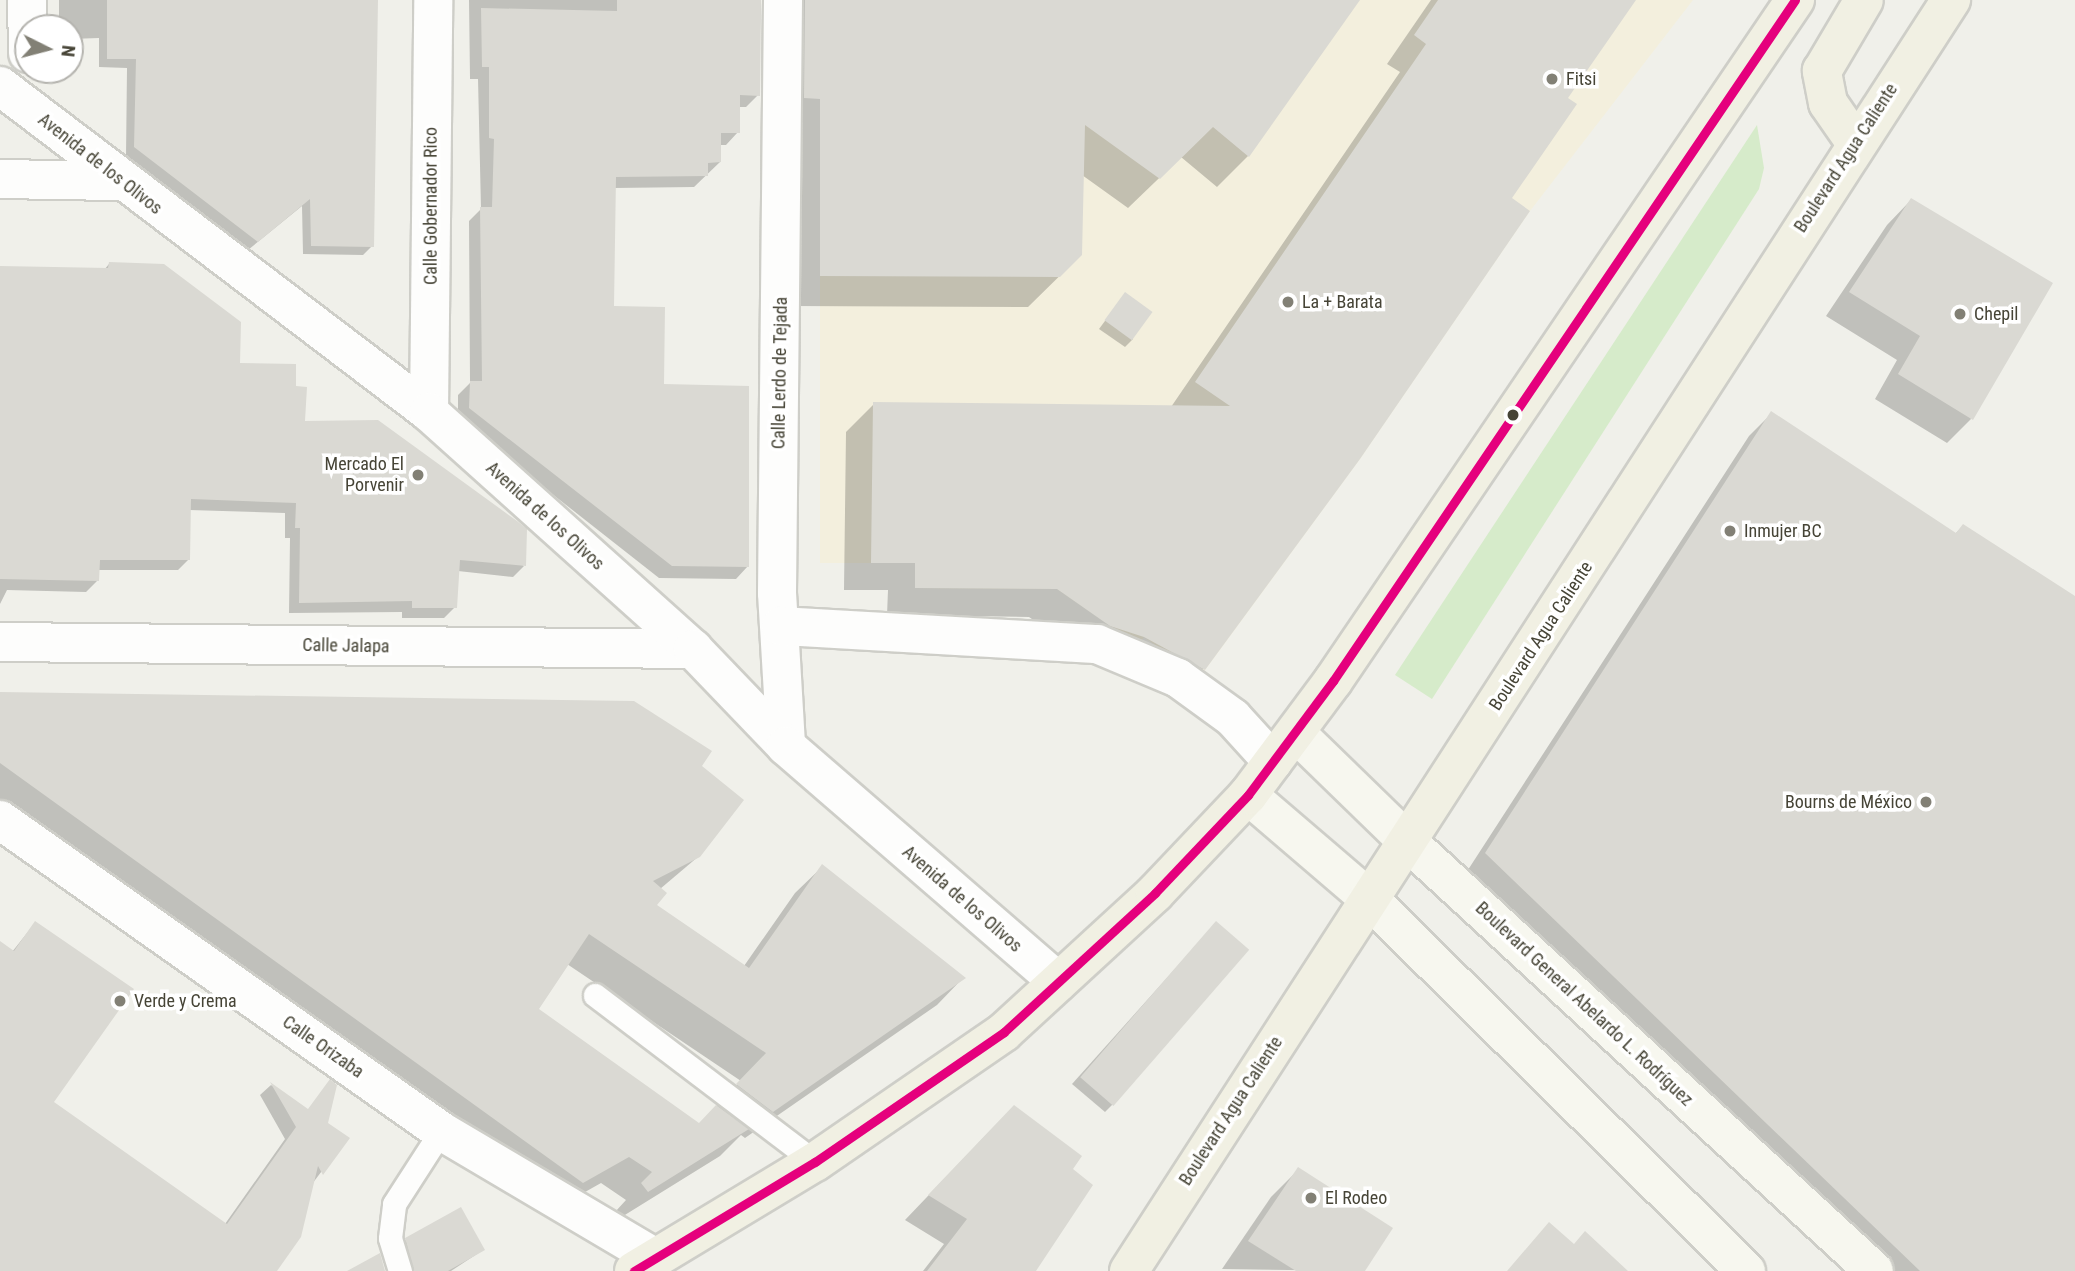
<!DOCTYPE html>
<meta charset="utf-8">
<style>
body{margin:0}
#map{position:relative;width:2075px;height:1271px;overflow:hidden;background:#f0f0ea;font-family:"Roboto Condensed",sans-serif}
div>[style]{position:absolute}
.commercial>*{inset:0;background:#f3efdd}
.green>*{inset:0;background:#d6ebca}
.shadow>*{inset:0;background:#0003}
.building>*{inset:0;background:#dad9d3;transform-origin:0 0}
.roads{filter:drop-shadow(2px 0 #cecec8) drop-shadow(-2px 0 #cecec8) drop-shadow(0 2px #cecec8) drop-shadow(0 -2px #cecec8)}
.service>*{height:23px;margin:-11.5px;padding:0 11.5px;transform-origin:11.5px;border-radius:11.5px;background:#fdfdfc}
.minor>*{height:38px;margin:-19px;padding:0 19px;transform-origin:19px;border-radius:19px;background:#fdfdfc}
.tertiary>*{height:38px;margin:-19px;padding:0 19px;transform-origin:19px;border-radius:19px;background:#fdfdfc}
.secondary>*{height:38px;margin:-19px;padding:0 19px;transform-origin:19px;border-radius:19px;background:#f7f7ef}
.primary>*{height:38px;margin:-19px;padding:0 19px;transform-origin:19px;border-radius:19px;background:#f1f0e3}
.bus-1>*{height:9px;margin:-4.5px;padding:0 4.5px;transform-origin:4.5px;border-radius:4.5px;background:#e5007d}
.dots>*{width:19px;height:19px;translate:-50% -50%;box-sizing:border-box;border:4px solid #fff;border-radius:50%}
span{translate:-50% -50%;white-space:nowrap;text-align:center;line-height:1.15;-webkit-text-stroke:7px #fff;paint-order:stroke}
.poi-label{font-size:18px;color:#464436}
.left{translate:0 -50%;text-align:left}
.right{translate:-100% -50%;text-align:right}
.street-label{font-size:18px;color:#464436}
.north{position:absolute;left:14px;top:14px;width:70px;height:70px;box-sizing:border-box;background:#fff;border:2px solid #b5b4af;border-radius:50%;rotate:96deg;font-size:19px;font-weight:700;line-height:28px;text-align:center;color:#464436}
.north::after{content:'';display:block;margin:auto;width:24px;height:32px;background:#828075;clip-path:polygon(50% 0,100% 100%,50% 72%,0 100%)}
</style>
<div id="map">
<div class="commercial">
<div style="clip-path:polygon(820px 0,1693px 0,1530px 211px,1360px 459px,1200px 677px,1144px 637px,1138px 645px,1057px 589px,915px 588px,915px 563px,820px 563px)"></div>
</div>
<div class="green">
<div style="clip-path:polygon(1757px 125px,1764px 168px,1759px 189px,1432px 699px,1395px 675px)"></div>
</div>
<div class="shadow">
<div style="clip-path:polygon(59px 0,376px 0,372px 246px,363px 255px,303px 254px,302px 206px,248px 250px,126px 156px,127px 68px,99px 67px,99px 38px,70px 39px,70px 28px,59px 28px)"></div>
<div style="clip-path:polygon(469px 0,761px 0,758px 95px,746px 107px,738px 107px,738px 132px,726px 145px,720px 145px,720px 162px,694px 187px,614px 188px,612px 308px,662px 386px,748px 566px,736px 579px,659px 578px,458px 420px,458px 395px,470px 383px,469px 221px,481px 209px,478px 79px,470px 79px)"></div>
<div style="clip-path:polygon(791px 0,1358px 0,1248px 156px,1217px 187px,1181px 157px,1128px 208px,1082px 175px,1081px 255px,1028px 307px,789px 306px)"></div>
<div style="clip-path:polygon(1431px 0,1634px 0,1565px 99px,1359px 458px,1203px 669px,1175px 697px,1081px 653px,1029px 617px,887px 615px,888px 590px,844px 590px,846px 432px,874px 404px,1171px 407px,1400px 72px,1387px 64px)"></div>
<div style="clip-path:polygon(1911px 200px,1971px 419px,1947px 443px,1875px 399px,1897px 360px,1826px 316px,1887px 225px)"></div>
<div style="clip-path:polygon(109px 264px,238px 365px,294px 388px,303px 423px,524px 566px,513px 577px,458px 571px,455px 607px,444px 618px,402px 618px,402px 612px,289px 613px,290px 538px,285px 538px,285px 513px,189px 510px,189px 559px,178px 570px,98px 570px,97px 581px,86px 592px,7px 590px,0 604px,0 268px,104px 270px)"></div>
<div style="clip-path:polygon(1125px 294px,1133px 339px,1125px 347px,1099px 329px)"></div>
<div style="clip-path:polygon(1771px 414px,1955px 534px,1963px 526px,2075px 598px,2075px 1271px,1874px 1271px,1464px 876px,1749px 436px)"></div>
<div style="clip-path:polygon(evenodd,0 694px,699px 766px,699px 856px,660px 889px,655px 906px,744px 966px,795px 893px,822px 867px,963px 978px,937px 1005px,745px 1138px,741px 1135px,720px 1156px,620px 1218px,615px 1212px,626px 1200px,601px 1183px,555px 1209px,0 809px,0 694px,567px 964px,741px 1081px,698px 1125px,536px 1010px,567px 964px)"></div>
<div style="clip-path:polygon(35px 923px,51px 1103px,225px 1224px,285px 1139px,260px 1095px,271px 1085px,347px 1138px,312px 1184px,275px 1271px,0 1271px,0 943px,12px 952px)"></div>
<div style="clip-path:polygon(1209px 931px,1113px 1104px,1105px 1112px,1072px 1084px)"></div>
<div style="clip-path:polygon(990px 1131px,1071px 1170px,1034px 1271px,923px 1271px,944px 1244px,905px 1220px)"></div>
<div style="clip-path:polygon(1298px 1170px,1363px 1271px,1222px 1269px,1271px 1197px)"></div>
<div style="clip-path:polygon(406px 1240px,483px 1250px,451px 1271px,404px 1271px,398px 1248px)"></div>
</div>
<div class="building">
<div style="clip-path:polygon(107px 0,378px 0,374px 247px,311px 246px,310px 199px,258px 242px,134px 147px,136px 59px,107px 59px)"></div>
<div style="clip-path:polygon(617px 0,761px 0,760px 96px,740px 95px,740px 133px,721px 133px,721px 162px,708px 163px,708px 176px,616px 177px,614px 306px,665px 307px,664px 384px,749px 386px,749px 567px,672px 566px,469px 408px,470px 381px,482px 381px,480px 207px,492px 207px,494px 139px,489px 138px,489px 67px,482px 67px,481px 8px,617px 11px)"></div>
<div style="clip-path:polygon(805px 0,1360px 0,1249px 157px,1213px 127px,1160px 179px,1085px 125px,1082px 255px,1060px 277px,820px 276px,820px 99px,804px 98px)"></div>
<div style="clip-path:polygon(1438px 0,1636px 0,1568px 98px,1577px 104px,1512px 198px,1530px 211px,1360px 459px,1205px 670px,1144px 637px,1110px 626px,1057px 589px,915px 588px,915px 563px,871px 563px,873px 402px,1230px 406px,1195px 382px,1426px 44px,1414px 35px)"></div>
<div style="clip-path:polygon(1911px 198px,2053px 283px,1973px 420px,1898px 374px,1920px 336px,1849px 292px)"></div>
<div style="clip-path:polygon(109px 262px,164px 264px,241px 322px,240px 363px,296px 364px,296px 386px,307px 387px,305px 421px,378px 420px,517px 521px,527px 529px,526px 566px,460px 560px,457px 608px,412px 608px,412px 601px,299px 603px,300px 528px,295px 528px,296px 503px,191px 499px,190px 560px,100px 560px,99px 581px,0 579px,0 266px,108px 268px)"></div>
<div style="left:1125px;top:292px;width:34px;height:35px;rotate:36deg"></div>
<div style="clip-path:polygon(1771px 411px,1956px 533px,1963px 524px,2075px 596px,2075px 1271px,1920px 1271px,1485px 853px)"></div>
<div style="clip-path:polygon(0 692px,634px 701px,712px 751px,702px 766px,744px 800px,700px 857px,653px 881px,667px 893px,657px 905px,749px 968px,822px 864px,966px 978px,773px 1112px,736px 1084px,766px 1053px,589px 934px,539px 1009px,699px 1123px,716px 1105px,749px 1129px,648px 1192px,641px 1183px,652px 1172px,629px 1157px,583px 1183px,0 763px)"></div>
<div style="clip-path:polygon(35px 921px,134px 989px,54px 1102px,227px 1224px,296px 1127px,270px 1082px,308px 1109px,330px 1079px,337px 1085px,328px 1123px,350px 1138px,323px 1175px,318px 1166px,301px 1237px,277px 1271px,0 1271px,0 941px,14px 951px)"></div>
<div style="left:1216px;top:921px;width:44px;height:207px;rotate:41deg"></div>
<div style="clip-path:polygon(1014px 1105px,1082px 1156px,1073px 1169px,1093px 1185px,1036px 1271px,927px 1271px,967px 1219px,928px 1195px)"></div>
<div style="clip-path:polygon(1298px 1167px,1393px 1228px,1365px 1271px,1296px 1271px,1248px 1241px)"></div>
<div style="clip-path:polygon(461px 1207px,485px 1250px,448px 1271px,414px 1271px,405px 1238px)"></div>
<div style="clip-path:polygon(1549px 1222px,1574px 1244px,1585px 1231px,1628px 1271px,1507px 1271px)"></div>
<div style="clip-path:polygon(380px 1253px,385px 1271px,347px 1271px)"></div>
</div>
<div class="roads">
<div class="service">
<div style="left:595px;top:995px;width:276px;rotate:37.2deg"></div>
<div style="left:400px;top:1271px;width:34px;rotate:-107deg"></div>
<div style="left:390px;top:1238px;width:34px;rotate:-83deg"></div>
<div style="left:394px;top:1204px;width:87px;rotate:-57.2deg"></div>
</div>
<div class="minor">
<div style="left:27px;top:0;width:53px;rotate:88.9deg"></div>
<div style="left:783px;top:0;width:593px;rotate:90.58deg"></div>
<div style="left:777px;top:593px;width:153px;rotate:86.6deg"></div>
<div style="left:0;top:179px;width:120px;rotate:1deg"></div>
<div style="left:429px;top:412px;width:412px;rotate:-89.4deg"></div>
<div style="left:781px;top:626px;width:317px;rotate:3.3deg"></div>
<div style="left:1097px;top:644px;width:88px;rotate:22.8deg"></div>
<div style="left:1178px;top:678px;width:68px;rotate:36deg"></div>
<div style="left:1233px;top:718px;width:59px;rotate:47.7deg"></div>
<div style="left:0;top:642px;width:693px;rotate:0.58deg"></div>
<div style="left:0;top:820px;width:540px;rotate:35.19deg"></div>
<div style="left:441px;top:1131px;width:250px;rotate:30.6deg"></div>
</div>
<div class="tertiary">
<div style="left:0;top:86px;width:539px;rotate:37.23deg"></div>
<div style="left:429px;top:412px;width:355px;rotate:41.9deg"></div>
<div style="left:693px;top:649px;width:134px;rotate:46.2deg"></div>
<div style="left:786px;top:746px;width:360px;rotate:40.9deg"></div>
</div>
<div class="secondary">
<div style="left:1297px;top:734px;width:155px;rotate:44.2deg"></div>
<div style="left:1408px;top:842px;width:633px;rotate:42.63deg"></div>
<div style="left:1248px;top:795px;width:158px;rotate:40.6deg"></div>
<div style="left:1368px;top:898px;width:531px;rotate:44.62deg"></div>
</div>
<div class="primary">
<div style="left:1855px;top:142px;width:47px;rotate:-124.7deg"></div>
<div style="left:1828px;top:103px;width:33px;rotate:-101deg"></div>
<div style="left:1822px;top:71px;width:82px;rotate:-59.4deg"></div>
<div style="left:634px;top:1271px;width:211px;rotate:-31.1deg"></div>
<div style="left:815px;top:1162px;width:229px;rotate:-34.5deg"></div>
<div style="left:1004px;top:1032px;width:205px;rotate:-42.6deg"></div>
<div style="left:1155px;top:893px;width:135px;rotate:-46.5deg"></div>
<div style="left:1248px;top:795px;width:142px;rotate:-53.3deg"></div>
<div style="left:1333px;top:681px;width:823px;rotate:-55.85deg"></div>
<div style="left:1129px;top:1271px;width:1514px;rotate:-57.11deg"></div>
</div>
</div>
<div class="bus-1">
<div style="left:634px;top:1271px;width:211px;rotate:-31.1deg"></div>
<div style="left:815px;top:1162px;width:229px;rotate:-34.5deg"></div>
<div style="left:1004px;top:1032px;width:205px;rotate:-42.6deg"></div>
<div style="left:1155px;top:893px;width:135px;rotate:-46.5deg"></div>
<div style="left:1248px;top:795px;width:142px;rotate:-53.3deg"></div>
<div style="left:1333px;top:681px;width:823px;rotate:-55.85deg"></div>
</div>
<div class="dots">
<div style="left:1552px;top:79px;background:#828075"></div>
<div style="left:1288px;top:302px;background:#828075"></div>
<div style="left:1960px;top:314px;background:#828075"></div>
<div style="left:1513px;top:415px;background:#464436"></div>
<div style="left:418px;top:475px;background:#828075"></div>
<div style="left:1730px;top:531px;background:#828075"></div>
<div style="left:1926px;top:802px;background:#828075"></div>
<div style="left:120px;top:1001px;background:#828075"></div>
<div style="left:1311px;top:1198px;background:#828075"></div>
</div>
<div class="poi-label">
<span class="left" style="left:1566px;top:79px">Fitsi</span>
<span class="left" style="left:1302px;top:302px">La + Barata</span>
<span class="left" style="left:1974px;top:314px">Chepil</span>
<span class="right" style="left:404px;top:475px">Mercado El<br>Porvenir</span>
<span class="left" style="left:1744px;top:531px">Inmujer BC</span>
<span class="right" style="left:1912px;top:802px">Bourns de México</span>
<span class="left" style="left:134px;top:1001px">Verde y Crema</span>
<span class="left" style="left:1325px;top:1198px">El Rodeo</span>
</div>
<div class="street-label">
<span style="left:1846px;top:158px;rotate:-57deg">Boulevard Agua Caliente</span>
<span style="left:100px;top:164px;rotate:38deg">Avenida de los Olivos</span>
<span style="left:431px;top:206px;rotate:-90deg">Calle Gobernador Rico</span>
<span style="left:780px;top:373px;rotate:-89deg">Calle Lerdo de Tejada</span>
<span style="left:545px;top:516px;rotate:42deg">Avenida de los Olivos</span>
<span style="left:1541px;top:636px;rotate:-57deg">Boulevard Agua Caliente</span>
<span style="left:346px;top:646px;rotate:1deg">Calle Jalapa</span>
<span style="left:962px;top:899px;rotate:41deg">Avenida de los Olivos</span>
<span style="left:1584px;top:1004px;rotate:43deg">Boulevard General Abelardo L. Rodríguez</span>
<span style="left:323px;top:1047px;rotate:35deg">Calle Orizaba</span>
<span style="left:1231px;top:1111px;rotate:-57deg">Boulevard Agua Caliente</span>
</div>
<div class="north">N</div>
</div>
